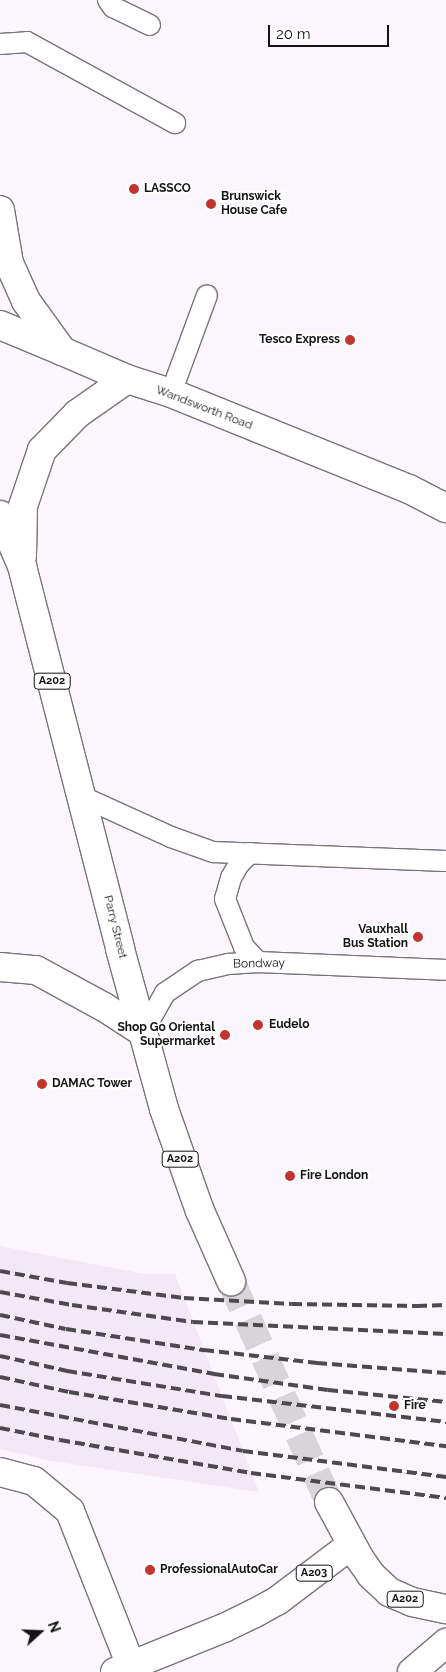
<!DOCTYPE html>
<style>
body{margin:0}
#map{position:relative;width:446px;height:1672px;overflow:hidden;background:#fbf6fd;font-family:Raleway,sans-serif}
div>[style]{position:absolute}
.built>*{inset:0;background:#f3e9f6}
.highway-tunnel>*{height:28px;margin-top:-14px;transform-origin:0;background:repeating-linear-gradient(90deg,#d8d4da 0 28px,transparent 0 42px)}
.roads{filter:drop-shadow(1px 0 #78747a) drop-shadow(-1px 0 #78747a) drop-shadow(0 1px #78747a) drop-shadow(0 -1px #78747a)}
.lane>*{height:20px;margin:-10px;padding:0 10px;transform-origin:10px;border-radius:10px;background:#fff}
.street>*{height:28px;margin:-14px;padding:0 14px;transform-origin:14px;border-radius:14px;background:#fff}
.primary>*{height:28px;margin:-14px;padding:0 14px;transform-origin:14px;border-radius:14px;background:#fff}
.highway>*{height:28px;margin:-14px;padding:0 14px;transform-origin:14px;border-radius:14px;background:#fff}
.rail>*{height:4px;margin-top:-2px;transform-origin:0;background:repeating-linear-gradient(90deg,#4c4a4e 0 10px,transparent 0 15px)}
.dots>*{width:14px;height:14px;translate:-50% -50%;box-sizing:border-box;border:2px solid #fff;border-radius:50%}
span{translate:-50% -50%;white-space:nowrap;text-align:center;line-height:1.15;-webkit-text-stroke:4px #fff;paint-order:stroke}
.shield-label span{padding:1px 4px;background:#fff;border:1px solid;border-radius:4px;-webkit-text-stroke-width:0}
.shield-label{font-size:11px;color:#131214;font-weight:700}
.poi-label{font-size:12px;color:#131214;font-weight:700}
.left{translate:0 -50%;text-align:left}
.right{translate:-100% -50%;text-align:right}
.street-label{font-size:12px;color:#131214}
.north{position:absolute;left:15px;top:1607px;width:50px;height:50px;-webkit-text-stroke:4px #fff;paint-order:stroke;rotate:70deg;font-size:14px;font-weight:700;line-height:20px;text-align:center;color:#131214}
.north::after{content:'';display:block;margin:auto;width:18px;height:22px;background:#131214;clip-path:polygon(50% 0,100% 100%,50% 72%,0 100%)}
.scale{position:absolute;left:268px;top:25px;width:121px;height:22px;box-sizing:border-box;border:2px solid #131214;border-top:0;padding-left:6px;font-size:15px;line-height:18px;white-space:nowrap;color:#131214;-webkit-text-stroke:4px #fff;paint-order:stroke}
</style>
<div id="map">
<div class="built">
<div style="clip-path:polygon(0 1246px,145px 1274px,175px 1274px,259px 1492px,51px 1461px,0 1449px)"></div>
</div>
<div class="highway-tunnel">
<div style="left:231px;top:1281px;width:242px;rotate:66.1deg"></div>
</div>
<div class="roads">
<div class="lane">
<div style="left:108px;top:0;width:9px;rotate:54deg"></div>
<div style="left:113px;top:7px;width:41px;rotate:25.9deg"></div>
<div style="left:0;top:44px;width:27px;rotate:-4deg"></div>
<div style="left:27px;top:42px;width:169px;rotate:28.7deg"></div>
<div style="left:171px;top:393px;width:104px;rotate:-69.8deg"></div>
<div style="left:83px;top:797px;width:97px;rotate:24.4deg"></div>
<div style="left:171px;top:837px;width:45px;rotate:19.7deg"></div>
<div style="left:213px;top:852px;width:233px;rotate:2.2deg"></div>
<div style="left:250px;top:853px;width:16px;rotate:135deg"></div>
<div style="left:239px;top:864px;width:16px;rotate:120deg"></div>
<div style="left:231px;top:878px;width:22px;rotate:106deg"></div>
<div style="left:225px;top:899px;width:52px;rotate:68.4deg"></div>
<div style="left:244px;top:947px;width:21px;rotate:47deg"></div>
<div style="left:143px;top:1032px;width:45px;rotate:-60.6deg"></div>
<div style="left:165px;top:993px;width:40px;rotate:-34deg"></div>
<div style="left:198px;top:971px;width:32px;rotate:-13deg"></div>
<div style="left:229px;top:964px;width:29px;rotate:-4deg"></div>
<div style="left:258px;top:962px;width:188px;rotate:2.4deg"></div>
</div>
<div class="street">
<div style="left:0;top:967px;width:36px;rotate:5deg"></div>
<div style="left:36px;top:970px;width:77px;rotate:28.6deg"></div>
<div style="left:104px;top:1007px;width:46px;rotate:32.7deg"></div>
<div style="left:0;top:1472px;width:35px;rotate:15deg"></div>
<div style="left:34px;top:1481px;width:47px;rotate:39.8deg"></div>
<div style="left:70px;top:1511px;width:167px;rotate:68.5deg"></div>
<div style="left:412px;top:1672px;width:45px;rotate:-40.5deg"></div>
</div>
<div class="primary">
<div style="left:0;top:325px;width:67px;rotate:22.8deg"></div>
</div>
<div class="highway">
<div style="left:0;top:210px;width:54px;rotate:80.4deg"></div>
<div style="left:9px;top:263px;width:42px;rotate:65.9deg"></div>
<div style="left:26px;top:301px;width:62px;rotate:54.2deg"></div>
<div style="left:62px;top:351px;width:71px;rotate:23.3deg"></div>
<div style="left:127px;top:379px;width:46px;rotate:17.7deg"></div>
<div style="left:171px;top:393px;width:257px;rotate:22deg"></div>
<div style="left:409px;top:489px;width:42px;rotate:27.2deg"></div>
<div style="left:0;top:515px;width:56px;rotate:66.7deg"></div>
<div style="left:22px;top:566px;width:395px;rotate:75.6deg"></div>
<div style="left:120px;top:949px;width:166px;rotate:74.6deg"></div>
<div style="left:164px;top:1109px;width:108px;rotate:70.6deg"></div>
<div style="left:200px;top:1211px;width:77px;rotate:66.1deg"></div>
<div style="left:22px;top:556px;width:50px;rotate:-88.9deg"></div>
<div style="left:23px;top:506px;width:59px;rotate:-71.3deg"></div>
<div style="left:42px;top:450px;width:50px;rotate:-45.8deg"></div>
<div style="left:77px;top:414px;width:61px;rotate:-35deg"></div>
<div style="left:329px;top:1502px;width:65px;rotate:61.5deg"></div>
<div style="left:360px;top:1559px;width:19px;rotate:55deg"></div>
<div style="left:371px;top:1575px;width:25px;rotate:43deg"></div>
<div style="left:389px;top:1592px;width:25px;rotate:23deg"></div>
<div style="left:412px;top:1602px;width:35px;rotate:12deg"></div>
<div style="left:115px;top:1672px;width:118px;rotate:-22deg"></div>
<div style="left:224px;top:1628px;width:34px;rotate:-26deg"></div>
<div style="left:255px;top:1613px;width:25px;rotate:-29deg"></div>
<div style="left:277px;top:1601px;width:93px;rotate:-37.1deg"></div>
</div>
</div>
<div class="rail">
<div style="left:0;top:1271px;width:68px;rotate:10.2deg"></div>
<div style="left:67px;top:1283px;width:118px;rotate:7.3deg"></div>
<div style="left:184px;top:1298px;width:108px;rotate:3.2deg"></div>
<div style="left:292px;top:1304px;width:125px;rotate:0.9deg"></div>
<div style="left:417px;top:1306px;width:29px;rotate:-2deg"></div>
<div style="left:0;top:1292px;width:73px;rotate:10.2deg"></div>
<div style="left:72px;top:1305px;width:122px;rotate:8deg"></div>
<div style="left:193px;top:1322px;width:253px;rotate:2.7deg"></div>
<div style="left:0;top:1315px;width:67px;rotate:12deg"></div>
<div style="left:66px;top:1329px;width:140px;rotate:8.7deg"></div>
<div style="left:204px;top:1350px;width:114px;rotate:6.6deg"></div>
<div style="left:317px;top:1363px;width:129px;rotate:4.4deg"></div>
<div style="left:0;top:1335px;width:218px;rotate:10.3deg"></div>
<div style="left:214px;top:1374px;width:115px;rotate:8deg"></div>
<div style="left:328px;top:1390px;width:119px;rotate:5.8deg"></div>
<div style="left:0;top:1356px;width:69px;rotate:12.6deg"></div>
<div style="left:67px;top:1371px;width:157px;rotate:9.2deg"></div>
<div style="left:222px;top:1396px;width:226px;rotate:6.6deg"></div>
<div style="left:0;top:1377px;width:71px;rotate:12.3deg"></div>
<div style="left:69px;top:1392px;width:164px;rotate:9.5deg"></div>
<div style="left:231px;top:1419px;width:217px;rotate:7.2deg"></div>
<div style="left:0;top:1405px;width:247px;rotate:10.7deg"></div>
<div style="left:243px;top:1451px;width:205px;rotate:7.3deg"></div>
<div style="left:0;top:1428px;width:61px;rotate:11.3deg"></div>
<div style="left:60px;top:1440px;width:194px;rotate:9.8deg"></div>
<div style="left:251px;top:1473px;width:197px;rotate:7.3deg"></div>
</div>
<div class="dots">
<div style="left:134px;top:189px;background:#c2342e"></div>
<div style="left:211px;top:204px;background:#c2342e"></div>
<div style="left:350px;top:340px;background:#c2342e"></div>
<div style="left:418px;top:937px;background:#c2342e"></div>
<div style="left:258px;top:1025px;background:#c2342e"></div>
<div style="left:225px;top:1035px;background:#c2342e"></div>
<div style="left:42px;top:1084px;background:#c2342e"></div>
<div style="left:290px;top:1176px;background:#c2342e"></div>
<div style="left:394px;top:1406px;background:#c2342e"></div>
<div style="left:150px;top:1570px;background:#c2342e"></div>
</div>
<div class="shield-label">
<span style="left:52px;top:681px">A202</span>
<span style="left:180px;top:1159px">A202</span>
<span style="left:314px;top:1573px">A203</span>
<span style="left:405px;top:1599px">A202</span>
</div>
<div class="poi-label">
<span class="left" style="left:144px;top:189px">LASSCO</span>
<span class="left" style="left:221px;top:204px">Brunswick<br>House Cafe</span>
<span class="right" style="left:340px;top:340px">Tesco Express</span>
<span class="right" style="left:408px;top:937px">Vauxhall<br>Bus Station</span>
<span class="left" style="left:269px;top:1025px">Eudelo</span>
<span class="right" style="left:215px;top:1035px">Shop Go Oriental<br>Supermarket</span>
<span class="left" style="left:52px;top:1084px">DAMAC Tower</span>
<span class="left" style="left:300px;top:1176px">Fire London</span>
<span class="left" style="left:404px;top:1406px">Fire</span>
<span class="left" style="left:160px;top:1570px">ProfessionalAutoCar</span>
</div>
<div class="street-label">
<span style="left:204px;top:408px;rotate:21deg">Wandsworth Road</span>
<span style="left:115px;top:927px;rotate:76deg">Parry Street</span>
<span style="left:259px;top:964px;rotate:-1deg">Bondway</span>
</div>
<div class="north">N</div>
<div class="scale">20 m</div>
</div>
